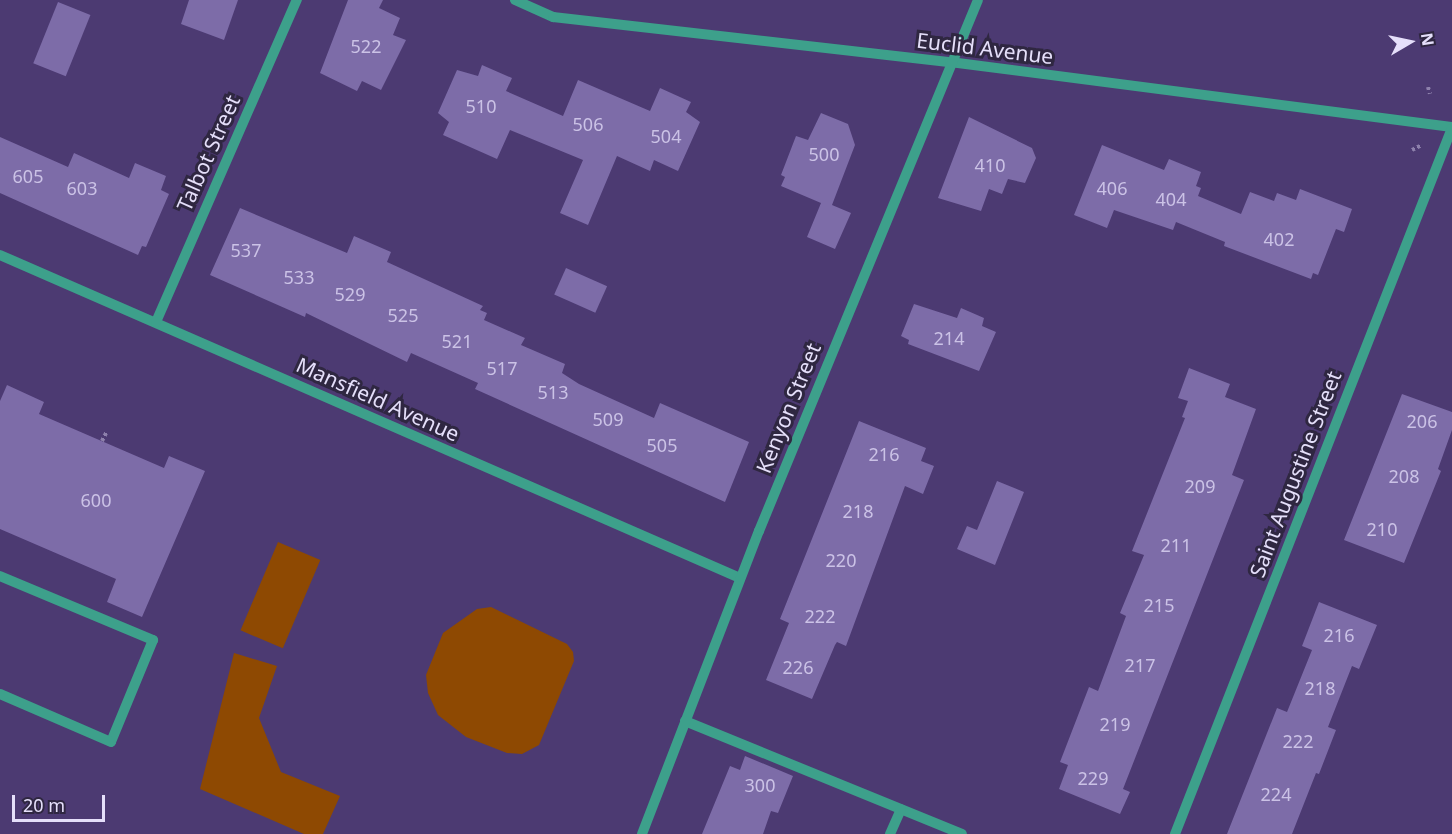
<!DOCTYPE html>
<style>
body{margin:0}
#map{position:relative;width:1452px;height:834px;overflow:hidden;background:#4c3a72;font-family:"Noto Sans",sans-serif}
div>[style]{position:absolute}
.green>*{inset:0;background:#8e4902;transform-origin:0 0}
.building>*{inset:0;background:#7d6ca8;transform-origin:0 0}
.path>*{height:4px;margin-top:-2px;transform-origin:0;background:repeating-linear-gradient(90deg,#8e81ac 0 3px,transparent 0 6px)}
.minor>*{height:10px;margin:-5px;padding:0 5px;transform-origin:5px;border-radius:5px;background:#3da08b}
span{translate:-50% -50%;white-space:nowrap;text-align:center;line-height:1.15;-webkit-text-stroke:6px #2f2741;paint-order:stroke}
.number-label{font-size:18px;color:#cbc2e6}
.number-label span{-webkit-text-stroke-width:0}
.street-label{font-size:21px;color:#e5dffa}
.north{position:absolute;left:1380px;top:12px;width:60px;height:60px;-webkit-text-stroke:4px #2f2741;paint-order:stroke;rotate:81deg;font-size:16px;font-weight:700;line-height:24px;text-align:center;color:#e5dffa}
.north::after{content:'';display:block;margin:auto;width:21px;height:27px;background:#e5dffa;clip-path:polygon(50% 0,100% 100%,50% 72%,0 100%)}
.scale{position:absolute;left:12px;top:795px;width:93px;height:27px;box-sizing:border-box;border:3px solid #e5dffa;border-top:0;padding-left:8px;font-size:18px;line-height:21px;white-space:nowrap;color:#e5dffa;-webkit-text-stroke:4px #2f2741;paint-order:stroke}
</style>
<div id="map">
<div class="green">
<div style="left:278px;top:542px;width:46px;height:96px;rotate:23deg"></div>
<div style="clip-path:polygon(491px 607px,567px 644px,573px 652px,574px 661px,539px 745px,522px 754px,507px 753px,466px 737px,438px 715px,428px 693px,426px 675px,443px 633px,477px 609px)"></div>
<div style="clip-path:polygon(234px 653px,277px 666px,259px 718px,281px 772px,340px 796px,323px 834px,304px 834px,200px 789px)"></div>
</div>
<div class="building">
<div style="clip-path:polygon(189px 0,238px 0,224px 40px,181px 24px)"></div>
<div style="clip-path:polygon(348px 0,383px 0,379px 8px,400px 18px,393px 35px,406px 40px,381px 90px,362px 81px,357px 91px,320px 73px)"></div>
<div style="left:58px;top:2px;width:35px;height:66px;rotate:22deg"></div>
<div style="clip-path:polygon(482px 65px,512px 78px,506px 91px,563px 116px,578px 80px,650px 111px,660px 88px,691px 102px,686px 112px,700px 122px,678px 171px,654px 160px,650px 171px,617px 156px,588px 225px,560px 213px,583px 160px,510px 130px,497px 159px,443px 135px,449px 122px,438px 113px,457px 70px,478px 76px)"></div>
<div style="clip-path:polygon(821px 113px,848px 124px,855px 145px,832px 205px,851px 213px,835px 249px,807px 237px,821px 203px,781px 186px,785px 177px,781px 175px,796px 136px,808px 140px)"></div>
<div style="clip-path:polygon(969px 117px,1032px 148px,1036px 158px,1025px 183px,1008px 179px,1002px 194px,989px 189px,981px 211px,938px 198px)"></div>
<div style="clip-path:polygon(0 137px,68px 167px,74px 153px,129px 178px,135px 163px,166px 176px,161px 190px,169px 194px,146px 247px,142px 246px,138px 255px,0 193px)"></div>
<div style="clip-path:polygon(1102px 145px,1164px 170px,1169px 159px,1201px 172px,1196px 186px,1201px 188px,1198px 196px,1241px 214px,1250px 192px,1274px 201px,1277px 193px,1296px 200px,1300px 189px,1352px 209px,1344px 232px,1336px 229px,1318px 275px,1313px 273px,1311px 279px,1224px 246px,1225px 242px,1176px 222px,1173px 230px,1114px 210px,1107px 228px,1074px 215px)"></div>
<div style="clip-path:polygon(240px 208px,347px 253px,354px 236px,391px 252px,387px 262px,483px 306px,480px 310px,487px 313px,484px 320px,525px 338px,521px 345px,565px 364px,562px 373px,579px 384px,654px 418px,660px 403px,749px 442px,725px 502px,475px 389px,478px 383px,411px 353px,407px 362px,306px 313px,305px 317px,210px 275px)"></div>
<div style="left:566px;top:268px;width:45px;height:29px;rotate:24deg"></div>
<div style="clip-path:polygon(914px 304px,957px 318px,961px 308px,984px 318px,982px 326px,996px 332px,979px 371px,908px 344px,909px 340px,901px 336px)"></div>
<div style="clip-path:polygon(1189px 368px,1230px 384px,1225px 397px,1256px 409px,1232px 475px,1244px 480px,1123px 789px,1130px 792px,1120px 814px,1059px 789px,1068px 765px,1060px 762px,1089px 687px,1098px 691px,1126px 616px,1120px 613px,1144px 555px,1132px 551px,1185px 418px,1182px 417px,1188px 401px,1178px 398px)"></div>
<div style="clip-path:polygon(7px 385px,44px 402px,39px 414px,164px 468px,169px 456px,205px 471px,142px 617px,107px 602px,116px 579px,0 529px,0 401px)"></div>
<div style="clip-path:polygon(1402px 394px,1452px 412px,1452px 430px,1438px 469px,1441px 471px,1404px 563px,1344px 540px)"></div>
<div style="clip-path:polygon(859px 421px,926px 448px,921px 461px,934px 466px,923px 494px,905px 486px,846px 646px,837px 642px,835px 645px,812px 699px,766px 680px,789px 623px,780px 619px)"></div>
<div style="clip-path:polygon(997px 481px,1024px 492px,995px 565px,957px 549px,967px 526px,977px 530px)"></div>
<div style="clip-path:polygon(1319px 602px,1377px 625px,1359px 669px,1352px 666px,1328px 727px,1336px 730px,1319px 774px,1316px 773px,1292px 834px,1227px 834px,1277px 708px,1287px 712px,1312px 650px,1302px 646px)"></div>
<div style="clip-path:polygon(745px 756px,793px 776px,778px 813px,771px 811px,763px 834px,702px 834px,730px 766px,740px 770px)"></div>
</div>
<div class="path">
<div style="left:1428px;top:87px;width:7px;rotate:74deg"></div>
<div style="left:1412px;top:150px;width:11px;rotate:-27deg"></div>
<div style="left:102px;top:441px;width:11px;rotate:-63deg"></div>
</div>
<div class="minor">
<div style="left:515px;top:0;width:42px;rotate:24.1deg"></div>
<div style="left:553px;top:17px;width:400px;rotate:6.5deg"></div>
<div style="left:950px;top:62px;width:506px;rotate:7.38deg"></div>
<div style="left:0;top:255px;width:807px;rotate:23.58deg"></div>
<div style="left:156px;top:322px;width:352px;rotate:-66.4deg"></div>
<div style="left:0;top:576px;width:166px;rotate:22.7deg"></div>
<div style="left:153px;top:640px;width:110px;rotate:112.4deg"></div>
<div style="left:111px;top:742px;width:121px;rotate:-156.6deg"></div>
<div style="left:685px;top:721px;width:299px;rotate:22.2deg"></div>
<div style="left:642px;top:834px;width:325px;rotate:-68.9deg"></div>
<div style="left:759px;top:531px;width:574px;rotate:-67.59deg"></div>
<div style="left:890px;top:834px;width:27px;rotate:-66deg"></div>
<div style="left:1175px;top:834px;width:758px;rotate:-68.58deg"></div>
</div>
<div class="number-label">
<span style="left:366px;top:46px">522</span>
<span style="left:481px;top:106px">510</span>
<span style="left:588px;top:124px">506</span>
<span style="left:666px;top:136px">504</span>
<span style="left:824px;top:154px">500</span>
<span style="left:990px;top:165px">410</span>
<span style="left:28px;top:176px">605</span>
<span style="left:82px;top:188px">603</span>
<span style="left:1112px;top:188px">406</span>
<span style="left:1171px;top:199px">404</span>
<span style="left:1279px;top:239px">402</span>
<span style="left:246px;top:250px">537</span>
<span style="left:299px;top:277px">533</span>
<span style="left:350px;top:294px">529</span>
<span style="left:403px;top:315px">525</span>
<span style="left:949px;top:338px">214</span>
<span style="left:457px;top:341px">521</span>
<span style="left:502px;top:368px">517</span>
<span style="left:553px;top:392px">513</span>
<span style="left:608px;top:419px">509</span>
<span style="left:1422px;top:421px">206</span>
<span style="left:662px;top:445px">505</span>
<span style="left:884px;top:454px">216</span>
<span style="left:1404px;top:476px">208</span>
<span style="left:1200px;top:486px">209</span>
<span style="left:96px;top:500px">600</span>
<span style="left:858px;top:511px">218</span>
<span style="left:1382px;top:529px">210</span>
<span style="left:1176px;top:545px">211</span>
<span style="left:841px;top:560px">220</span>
<span style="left:1159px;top:605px">215</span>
<span style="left:820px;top:616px">222</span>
<span style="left:1339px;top:635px">216</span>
<span style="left:1140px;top:665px">217</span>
<span style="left:798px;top:667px">226</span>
<span style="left:1320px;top:688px">218</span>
<span style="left:1115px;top:724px">219</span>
<span style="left:1298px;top:741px">222</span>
<span style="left:1093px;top:778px">229</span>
<span style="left:760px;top:785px">300</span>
<span style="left:1276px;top:794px">224</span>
</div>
<div class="street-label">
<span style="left:985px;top:48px;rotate:7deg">Euclid Avenue</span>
<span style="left:208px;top:153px;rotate:-66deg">Talbot Street</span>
<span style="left:378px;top:399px;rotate:24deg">Mansfield Avenue</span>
<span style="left:788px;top:408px;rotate:-68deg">Kenyon Street</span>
<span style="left:1295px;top:474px;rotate:-69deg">Saint Augustine Street</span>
</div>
<div class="north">N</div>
<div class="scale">20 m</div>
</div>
